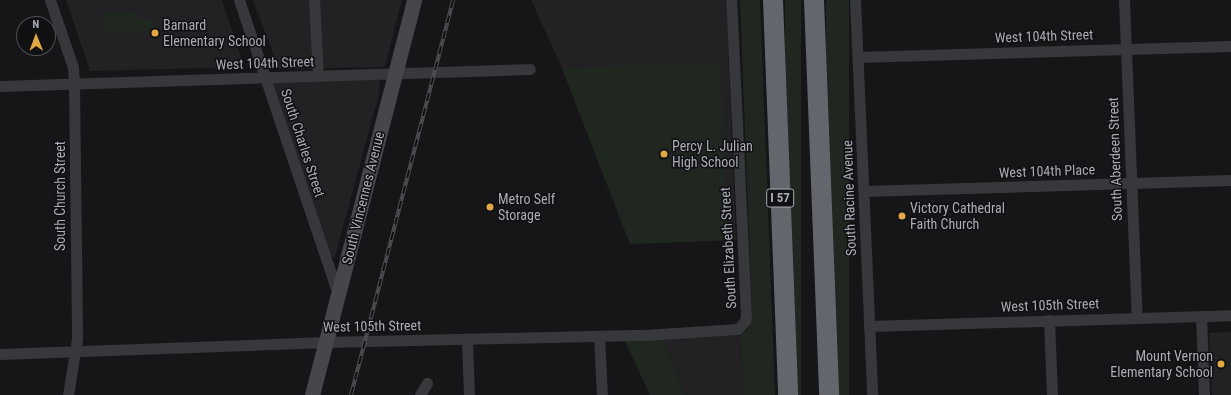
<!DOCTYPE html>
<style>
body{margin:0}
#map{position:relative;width:1231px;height:395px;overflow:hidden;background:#161618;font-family:"Roboto Condensed",sans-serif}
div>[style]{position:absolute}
.built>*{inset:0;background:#222224}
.green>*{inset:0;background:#202721;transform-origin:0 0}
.minor>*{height:11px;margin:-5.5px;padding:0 5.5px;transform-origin:5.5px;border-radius:5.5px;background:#37383c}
.secondary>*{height:15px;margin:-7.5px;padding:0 7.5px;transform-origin:7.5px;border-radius:7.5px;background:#45474c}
.motorway>*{height:20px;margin:-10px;padding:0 10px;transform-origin:10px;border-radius:10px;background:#64666d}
.rail>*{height:4px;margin-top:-2px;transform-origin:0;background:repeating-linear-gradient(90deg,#111113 0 8px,#4c4e53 0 16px);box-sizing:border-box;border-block:1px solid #4c4e53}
.dots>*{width:11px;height:11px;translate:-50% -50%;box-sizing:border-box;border:2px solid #111113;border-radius:50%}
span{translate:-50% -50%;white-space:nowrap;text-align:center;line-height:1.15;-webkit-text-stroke:3px #111113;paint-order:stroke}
.shield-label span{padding:1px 3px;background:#111113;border:1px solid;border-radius:3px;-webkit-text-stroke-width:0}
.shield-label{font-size:13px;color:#a9adb6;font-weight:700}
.poi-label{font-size:14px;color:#a9adb6}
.left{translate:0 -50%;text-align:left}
.right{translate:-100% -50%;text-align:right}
.street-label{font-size:14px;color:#a9adb6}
.north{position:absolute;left:16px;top:16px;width:40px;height:40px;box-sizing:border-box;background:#111113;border:1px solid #4e4f54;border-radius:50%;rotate:359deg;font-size:11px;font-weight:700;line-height:16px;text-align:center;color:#a9adb6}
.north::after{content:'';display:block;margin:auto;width:14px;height:18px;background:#e2a844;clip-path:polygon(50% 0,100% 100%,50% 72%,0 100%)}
</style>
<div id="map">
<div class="built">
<div style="clip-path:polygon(66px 0,222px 0,244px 67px,90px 71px)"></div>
<div style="clip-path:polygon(253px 0,402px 0,385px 67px,279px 69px)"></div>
<div style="clip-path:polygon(531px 0,726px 0,736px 240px,630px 244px,562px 68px)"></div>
<div style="clip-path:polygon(380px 78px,379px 94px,335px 257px,331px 257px,273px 82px)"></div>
<div style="clip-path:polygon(1231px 332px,1231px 395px,1212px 395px,1209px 333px)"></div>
<div style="clip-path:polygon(741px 335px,743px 395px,685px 395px,663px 339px)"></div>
</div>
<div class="green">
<div style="clip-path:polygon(740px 0,760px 0,775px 395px,743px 395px,741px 335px,749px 328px,752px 312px)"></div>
<div style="left:785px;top:0;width:16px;height:395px"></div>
<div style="left:826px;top:0;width:23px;height:395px"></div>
<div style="clip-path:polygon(138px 13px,138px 19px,153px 18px,154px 30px,103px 31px,102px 14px)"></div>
<div style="clip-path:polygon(720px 62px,730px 240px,630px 244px,562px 68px)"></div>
<div style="clip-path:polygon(663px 339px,685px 395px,650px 395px,625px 341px)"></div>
</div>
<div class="minor">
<div style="left:50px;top:0;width:71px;rotate:71.1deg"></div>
<div style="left:73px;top:67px;width:17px;rotate:87deg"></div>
<div style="left:74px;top:84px;width:255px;rotate:89.3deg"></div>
<div style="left:77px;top:339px;width:57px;rotate:99.1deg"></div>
<div style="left:239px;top:0;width:311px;rotate:71.4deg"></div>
<div style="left:314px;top:0;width:76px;rotate:87deg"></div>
<div style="left:855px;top:0;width:395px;rotate:87.5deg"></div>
<div style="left:1124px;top:0;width:318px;rotate:87.7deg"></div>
<div style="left:858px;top:57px;width:373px;rotate:-1.7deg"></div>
<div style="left:0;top:86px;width:530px;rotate:-1.84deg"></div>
<div style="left:864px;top:191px;width:367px;rotate:-1.7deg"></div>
<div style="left:1201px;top:316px;width:79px;rotate:87.8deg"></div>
<div style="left:1049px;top:320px;width:75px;rotate:87.7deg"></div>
<div style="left:869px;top:326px;width:362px;rotate:-1.7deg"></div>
<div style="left:599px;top:336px;width:59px;rotate:87.1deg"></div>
<div style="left:467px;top:339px;width:56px;rotate:88deg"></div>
<div style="left:0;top:354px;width:326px;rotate:-2.1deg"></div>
<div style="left:326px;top:342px;width:318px;rotate:-1.3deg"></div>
<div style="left:644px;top:335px;width:94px;rotate:-3.7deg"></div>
<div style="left:738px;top:329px;width:11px;rotate:-49deg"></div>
<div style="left:745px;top:321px;width:6px;rotate:-81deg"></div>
<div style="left:746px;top:315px;width:315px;rotate:-92.7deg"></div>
<div style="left:420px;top:395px;width:14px;rotate:-60deg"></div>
</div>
<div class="secondary">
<div style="left:312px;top:395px;width:408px;rotate:-75.5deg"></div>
</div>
<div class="motorway">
<div style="left:773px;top:0;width:395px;rotate:87.8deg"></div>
<div style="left:814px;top:0;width:395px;rotate:87.8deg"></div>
</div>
<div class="rail">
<div style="left:351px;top:395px;width:408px;rotate:-75.5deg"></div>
</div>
<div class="dots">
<div style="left:155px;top:33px;background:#e2a844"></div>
<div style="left:664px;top:154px;background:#e2a844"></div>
<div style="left:490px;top:207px;background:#e2a844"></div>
<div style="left:902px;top:216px;background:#e2a844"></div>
<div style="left:1221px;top:364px;background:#e2a844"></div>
</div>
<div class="shield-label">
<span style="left:780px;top:198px">I 57</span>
</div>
<div class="poi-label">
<span class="left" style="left:163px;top:33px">Barnard<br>Elementary School</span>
<span class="left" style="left:672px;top:154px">Percy L. Julian<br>High School</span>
<span class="left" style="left:498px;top:207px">Metro Self<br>Storage</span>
<span class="left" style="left:910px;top:216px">Victory Cathedral<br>Faith Church</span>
<span class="right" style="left:1213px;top:364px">Mount Vernon<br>Elementary School</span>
</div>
<div class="street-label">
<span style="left:1044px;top:36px;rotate:-2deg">West 104th Street</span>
<span style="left:265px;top:63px;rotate:-2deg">West 104th Street</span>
<span style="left:303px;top:143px;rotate:72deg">South Charles Street</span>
<span style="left:1115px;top:159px;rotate:-92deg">South Aberdeen Street</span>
<span style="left:1047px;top:171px;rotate:-2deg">West 104th Place</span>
<span style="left:60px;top:196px;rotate:-90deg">South Church Street</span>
<span style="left:363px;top:198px;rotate:-76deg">South Vincennes Avenue</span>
<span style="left:849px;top:198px;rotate:-92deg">South Racine Avenue</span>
<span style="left:728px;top:248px;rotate:-93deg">South Elizabeth Street</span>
<span style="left:1050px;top:305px;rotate:-2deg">West 105th Street</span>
<span style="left:372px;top:326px;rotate:-1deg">West 105th Street</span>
</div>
<div class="north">N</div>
</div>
